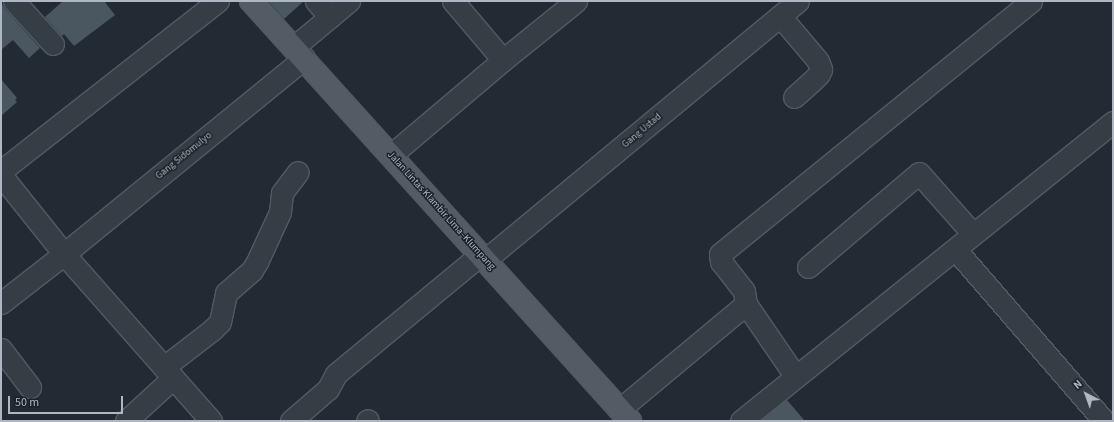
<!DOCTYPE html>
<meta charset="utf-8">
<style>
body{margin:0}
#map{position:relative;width:1114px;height:422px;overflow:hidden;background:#222b34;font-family:"Source Sans 3",sans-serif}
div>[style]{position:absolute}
.building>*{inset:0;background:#4a5660}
.roads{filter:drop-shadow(1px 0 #525b63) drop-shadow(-1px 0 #525b63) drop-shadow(0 1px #525b63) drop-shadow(0 -1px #525b63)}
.minor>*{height:21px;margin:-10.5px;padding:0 10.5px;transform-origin:10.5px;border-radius:10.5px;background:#353d45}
.major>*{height:22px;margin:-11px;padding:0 11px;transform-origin:11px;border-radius:11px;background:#535c65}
span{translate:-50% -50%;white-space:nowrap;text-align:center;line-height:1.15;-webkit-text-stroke:3px #1a2229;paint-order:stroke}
.street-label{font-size:10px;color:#afb8c2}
.frame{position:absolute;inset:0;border:2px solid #afb8c2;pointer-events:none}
.north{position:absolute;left:1066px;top:374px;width:40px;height:40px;-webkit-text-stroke:3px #1a2229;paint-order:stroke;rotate:319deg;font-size:11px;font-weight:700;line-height:16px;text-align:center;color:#afb8c2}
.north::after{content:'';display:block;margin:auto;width:14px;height:18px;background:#afb8c2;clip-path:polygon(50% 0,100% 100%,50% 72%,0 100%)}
.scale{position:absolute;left:8px;top:396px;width:115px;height:18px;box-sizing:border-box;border:2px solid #afb8c2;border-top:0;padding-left:5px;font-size:12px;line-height:14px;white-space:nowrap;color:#afb8c2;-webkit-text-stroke:3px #1a2229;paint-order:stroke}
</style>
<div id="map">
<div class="building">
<div style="clip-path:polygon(63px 1px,104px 1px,115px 15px,74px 46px,64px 34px,62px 36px,45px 17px)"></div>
<div style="clip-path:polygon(268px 1px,304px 1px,284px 19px)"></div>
<div style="clip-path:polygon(1px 2px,5px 9px,40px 48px,29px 58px,13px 40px,1px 50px)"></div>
<div style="clip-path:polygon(1px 79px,17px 98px,15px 100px,17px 102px,1px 116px)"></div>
<div style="clip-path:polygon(787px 400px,805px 421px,760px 421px)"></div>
</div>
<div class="roads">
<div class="minor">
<div style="left:14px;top:1px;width:58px;rotate:47.8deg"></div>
<div style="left:316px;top:1px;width:21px;rotate:49deg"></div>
<div style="left:453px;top:1px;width:77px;rotate:49.7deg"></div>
<div style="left:780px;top:16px;width:59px;rotate:49.8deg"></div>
<div style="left:818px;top:61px;width:9px;rotate:69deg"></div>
<div style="left:821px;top:69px;width:5px;rotate:112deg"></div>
<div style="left:819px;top:74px;width:10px;rotate:135deg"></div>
<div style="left:812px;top:81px;width:24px;rotate:138deg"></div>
<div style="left:294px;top:47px;width:72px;rotate:-39.9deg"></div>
<div style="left:391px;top:155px;width:147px;rotate:-40.3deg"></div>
<div style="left:503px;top:60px;width:94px;rotate:-38.9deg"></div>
<div style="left:1px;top:171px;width:276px;rotate:-38.1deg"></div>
<div style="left:1px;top:175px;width:101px;rotate:51.4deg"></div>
<div style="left:64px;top:254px;width:222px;rotate:48.6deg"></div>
<div style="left:955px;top:249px;width:228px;rotate:49.1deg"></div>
<div style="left:485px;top:260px;width:406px;rotate:-39.6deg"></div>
<div style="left:808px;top:267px;width:145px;rotate:-40.3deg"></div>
<div style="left:919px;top:173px;width:81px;rotate:48.5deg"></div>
<div style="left:1px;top:303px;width:80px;rotate:-37.9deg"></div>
<div style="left:64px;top:254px;width:310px;rotate:-39.2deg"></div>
<div style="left:746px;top:304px;width:88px;rotate:55.6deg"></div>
<div style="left:1px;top:349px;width:48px;rotate:52.7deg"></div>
<div style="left:164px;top:367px;width:61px;rotate:-37.6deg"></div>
<div style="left:212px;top:330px;width:11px;rotate:-45deg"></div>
<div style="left:220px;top:322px;width:30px;rotate:-78deg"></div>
<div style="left:226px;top:293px;width:35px;rotate:-41deg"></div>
<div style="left:252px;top:270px;width:9px;rotate:-58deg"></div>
<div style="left:257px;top:262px;width:55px;rotate:-65.3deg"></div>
<div style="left:280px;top:212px;width:19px;rotate:-84deg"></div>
<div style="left:282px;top:193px;width:26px;rotate:-53deg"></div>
<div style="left:620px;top:409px;width:164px;rotate:-39.8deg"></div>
<div style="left:746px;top:304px;width:13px;rotate:-99deg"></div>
<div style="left:744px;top:291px;width:37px;rotate:-128deg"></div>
<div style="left:721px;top:262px;width:8px;rotate:-97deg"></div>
<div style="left:720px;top:254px;width:401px;rotate:-39.1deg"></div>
<div style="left:126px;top:421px;width:64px;rotate:-42.5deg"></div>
<div style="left:291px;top:421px;width:49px;rotate:-40.9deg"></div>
<div style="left:328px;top:389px;width:17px;rotate:-62deg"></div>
<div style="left:336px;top:374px;width:187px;rotate:-39.6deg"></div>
<div style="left:367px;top:421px;width:1px;rotate:-45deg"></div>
<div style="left:741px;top:421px;width:477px;rotate:-38.8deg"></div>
</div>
<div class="major">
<div style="left:251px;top:1px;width:566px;rotate:47.94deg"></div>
</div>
</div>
<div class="street-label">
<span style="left:642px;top:131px;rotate:-40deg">Gang Ustad</span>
<span style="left:184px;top:156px;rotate:-39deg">Gang Sidomulyo</span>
<span style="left:441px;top:211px;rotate:48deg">Jalan Lintas Klambir Lima–Klumpang</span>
</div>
<div class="frame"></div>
<div class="north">N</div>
<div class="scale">50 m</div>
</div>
